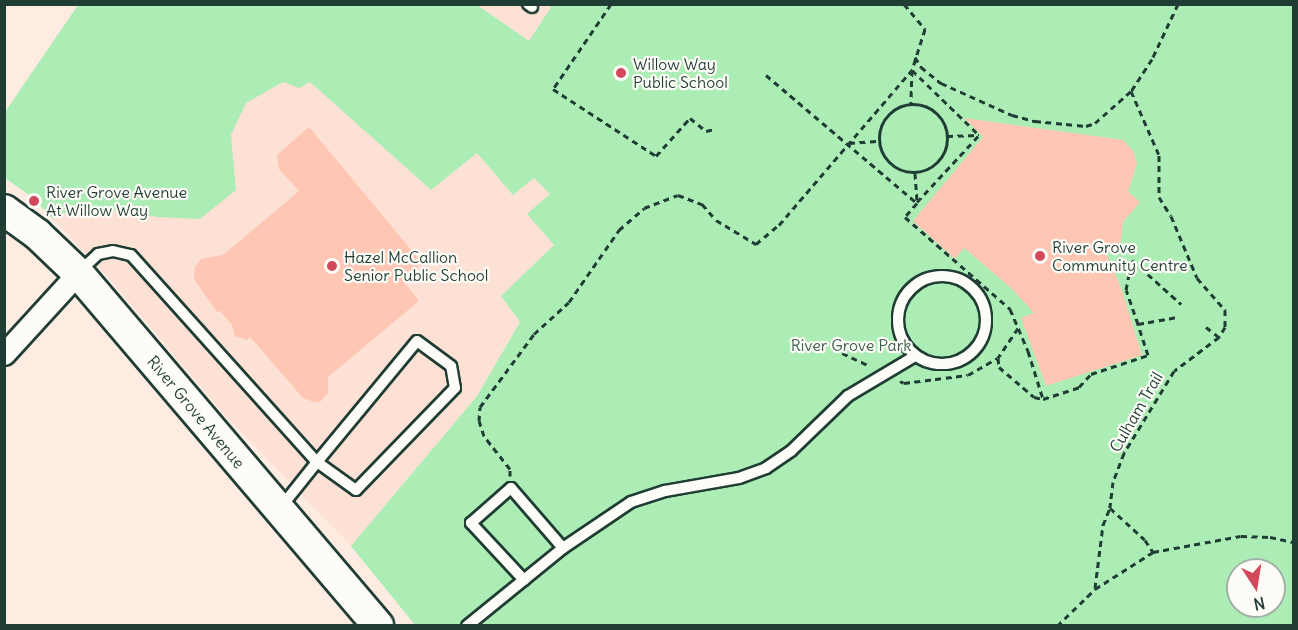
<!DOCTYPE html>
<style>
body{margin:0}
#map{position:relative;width:1298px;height:630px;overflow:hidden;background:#feece3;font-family:Delius,sans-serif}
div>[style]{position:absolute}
.built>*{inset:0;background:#fee1d5}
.green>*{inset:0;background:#acedb5}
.building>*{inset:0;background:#ffc6b3}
.path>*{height:3px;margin-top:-1.5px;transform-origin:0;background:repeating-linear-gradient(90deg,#1f3d34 0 6px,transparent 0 10.5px)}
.path>.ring{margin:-1.5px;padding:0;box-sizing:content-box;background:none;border:3px solid #1f3d34;border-radius:50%}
.roads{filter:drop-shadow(2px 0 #1f3d34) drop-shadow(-2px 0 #1f3d34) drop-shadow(0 2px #1f3d34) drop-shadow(0 -2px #1f3d34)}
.lane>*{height:10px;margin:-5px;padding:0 5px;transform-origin:5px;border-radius:5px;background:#fdfcf7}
.lane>.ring{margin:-5px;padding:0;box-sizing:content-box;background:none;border:10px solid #fdfcf7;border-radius:50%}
.street>*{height:21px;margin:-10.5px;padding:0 10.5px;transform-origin:10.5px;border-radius:10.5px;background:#fdfcf7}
.secondary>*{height:30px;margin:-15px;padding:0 15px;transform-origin:15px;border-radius:15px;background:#fdfcf7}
.dots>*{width:16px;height:16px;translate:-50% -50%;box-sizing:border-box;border:3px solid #fdfcf7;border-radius:50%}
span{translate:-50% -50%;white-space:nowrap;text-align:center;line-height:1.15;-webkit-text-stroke:4.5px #fdfcf7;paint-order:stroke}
.poi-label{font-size:16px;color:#1f3d34}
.left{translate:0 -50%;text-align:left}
.park-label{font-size:16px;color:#3b604e}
.street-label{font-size:16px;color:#1f3d34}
.frame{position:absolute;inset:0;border:6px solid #1f3d34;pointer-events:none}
.north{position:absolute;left:1226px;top:558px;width:60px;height:60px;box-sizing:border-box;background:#fdfcf7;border:2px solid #a4b0a9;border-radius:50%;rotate:168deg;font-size:16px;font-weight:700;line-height:24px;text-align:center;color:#1f3d34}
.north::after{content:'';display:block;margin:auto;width:21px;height:27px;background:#d1495b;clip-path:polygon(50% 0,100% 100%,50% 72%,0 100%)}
</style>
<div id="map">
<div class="built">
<div style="clip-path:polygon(78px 5px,781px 5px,520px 322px,477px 396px,351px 546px,222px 412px,113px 283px,53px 219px,32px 197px,5px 178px,5px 112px)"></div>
</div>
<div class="green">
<div style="clip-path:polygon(evenodd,553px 4px,1293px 5px,1293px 625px,415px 625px,351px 546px,477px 396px,520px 322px,501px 296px,554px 245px,527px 214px,550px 194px,534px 178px,513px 195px,477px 153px,431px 190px,310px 82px,299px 88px,283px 82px,246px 103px,231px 135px,236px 190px,200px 219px,158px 217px,80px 206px,53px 219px,32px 197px,5px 178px,5px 112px,78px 5px,477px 5px,529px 41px,553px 4px,1238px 570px,1274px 570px,1274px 606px,1238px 606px,1238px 570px)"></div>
</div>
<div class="building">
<div style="clip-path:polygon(964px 118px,1123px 140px,1133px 151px,1137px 163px,1128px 192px,1140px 202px,1123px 222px,1120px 249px,1106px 253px,1121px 288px,1142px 355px,1046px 386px,1021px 318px,1034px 313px,1011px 288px,964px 248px,955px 259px,913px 221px,983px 137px)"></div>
<div style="clip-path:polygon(309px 127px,422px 263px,403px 281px,419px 301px,328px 377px,328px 393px,320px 402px,314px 402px,303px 398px,250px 337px,247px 340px,235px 336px,232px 325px,220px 311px,217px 312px,194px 279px,195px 267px,201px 259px,223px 255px,299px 191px,279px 169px,277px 155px)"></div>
</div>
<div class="path">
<div style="left:611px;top:4px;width:103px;rotate:124.3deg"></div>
<div style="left:553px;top:89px;width:123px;rotate:33deg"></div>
<div style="left:656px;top:156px;width:51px;rotate:-48.2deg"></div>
<div style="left:690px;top:118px;width:21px;rotate:39deg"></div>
<div style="left:706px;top:131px;width:9px;rotate:-13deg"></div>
<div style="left:904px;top:4px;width:33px;rotate:50deg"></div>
<div style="left:925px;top:29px;width:43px;rotate:107.6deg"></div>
<div style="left:912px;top:70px;width:35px;rotate:92deg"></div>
<div style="left:1178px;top:4px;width:61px;rotate:115.3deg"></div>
<div style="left:1152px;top:59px;width:38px;rotate:123deg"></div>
<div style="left:1131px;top:91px;width:70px;rotate:66.4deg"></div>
<div style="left:1159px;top:155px;width:42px;rotate:90deg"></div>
<div style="left:1159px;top:197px;width:22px;rotate:58deg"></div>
<div style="left:1171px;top:216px;width:67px;rotate:67.2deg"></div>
<div style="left:1197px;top:278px;width:43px;rotate:48.8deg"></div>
<div style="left:1225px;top:310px;width:17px;rotate:90deg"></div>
<div style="left:1225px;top:327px;width:12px;rotate:121deg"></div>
<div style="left:1219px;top:337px;width:56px;rotate:142.9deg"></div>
<div style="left:1174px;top:371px;width:96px;rotate:121.4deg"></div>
<div style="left:1124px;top:453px;width:31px;rotate:111deg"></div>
<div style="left:1113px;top:482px;width:26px;rotate:97deg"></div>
<div style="left:1110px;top:508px;width:47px;rotate:42.4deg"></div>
<div style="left:1145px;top:540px;width:14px;rotate:56deg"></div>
<div style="left:1153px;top:552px;width:89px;rotate:-10.3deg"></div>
<div style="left:1241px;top:536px;width:29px;rotate:2deg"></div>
<div style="left:1270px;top:537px;width:25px;rotate:12deg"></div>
<div style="left:915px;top:57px;width:12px;rotate:59deg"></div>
<div style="left:921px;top:67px;width:26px;rotate:39deg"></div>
<div style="left:941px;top:83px;width:78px;rotate:24.3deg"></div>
<div style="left:1012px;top:115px;width:24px;rotate:15deg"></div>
<div style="left:1035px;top:121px;width:51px;rotate:5.6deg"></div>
<div style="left:1086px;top:126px;width:9px;rotate:-18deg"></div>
<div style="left:1095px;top:123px;width:48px;rotate:-41.6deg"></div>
<div style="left:912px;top:70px;width:93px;rotate:44.1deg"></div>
<div style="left:766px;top:75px;width:198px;rotate:40.3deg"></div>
<div style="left:917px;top:203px;width:18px;rotate:131deg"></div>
<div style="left:905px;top:217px;width:140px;rotate:41.2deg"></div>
<div style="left:1010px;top:309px;width:46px;rotate:66.8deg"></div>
<div style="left:1028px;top:351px;width:50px;rotate:72.6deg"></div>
<div style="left:1043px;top:399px;width:38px;rotate:-18deg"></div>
<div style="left:1079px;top:387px;width:18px;rotate:-47deg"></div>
<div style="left:1091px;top:374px;width:60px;rotate:-18.4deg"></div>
<div style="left:1148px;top:355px;width:33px;rotate:-108deg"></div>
<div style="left:1138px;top:324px;width:40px;rotate:-10deg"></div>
<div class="ring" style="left:879px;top:104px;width:65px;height:65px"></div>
<div style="left:947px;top:136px;width:32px;rotate:-2deg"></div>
<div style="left:849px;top:143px;width:31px;rotate:-4deg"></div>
<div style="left:915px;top:173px;width:30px;rotate:86deg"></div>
<div style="left:917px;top:202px;width:91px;rotate:-47.2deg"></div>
<div style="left:1138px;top:324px;width:36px;rotate:-109deg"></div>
<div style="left:1126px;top:290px;width:31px;rotate:-79deg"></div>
<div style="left:1132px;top:260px;width:66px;rotate:41.9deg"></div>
<div style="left:1206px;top:327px;width:16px;rotate:38deg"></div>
<div style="left:1018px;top:328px;width:36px;rotate:124deg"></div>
<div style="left:998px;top:358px;width:9px;rotate:84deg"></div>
<div style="left:999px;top:367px;width:46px;rotate:40.6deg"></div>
<div style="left:1034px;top:397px;width:9px;rotate:13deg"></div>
<div style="left:842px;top:353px;width:31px;rotate:25deg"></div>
<div style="left:900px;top:381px;width:4px;rotate:27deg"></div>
<div style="left:904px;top:383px;width:64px;rotate:-7.1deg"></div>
<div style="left:968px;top:375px;width:34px;rotate:-30deg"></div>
<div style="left:510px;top:476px;width:7px;rotate:-90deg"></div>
<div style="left:510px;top:469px;width:42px;rotate:-128.2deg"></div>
<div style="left:484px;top:436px;width:16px;rotate:-108deg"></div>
<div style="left:479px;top:421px;width:14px;rotate:-86deg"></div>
<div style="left:480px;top:407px;width:91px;rotate:-53.5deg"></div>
<div style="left:534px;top:334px;width:47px;rotate:-42.4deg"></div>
<div style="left:569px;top:302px;width:88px;rotate:-55.2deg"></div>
<div style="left:619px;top:230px;width:33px;rotate:-41deg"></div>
<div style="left:644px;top:208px;width:36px;rotate:-21deg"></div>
<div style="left:678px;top:195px;width:26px;rotate:21deg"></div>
<div style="left:702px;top:204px;width:21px;rotate:49deg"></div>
<div style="left:716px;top:220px;width:47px;rotate:31deg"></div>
<div style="left:756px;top:244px;width:30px;rotate:-40deg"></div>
<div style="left:779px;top:225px;width:204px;rotate:-49.4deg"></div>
<div style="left:1095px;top:588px;width:64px;rotate:-82.8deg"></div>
<div style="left:1103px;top:525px;width:18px;rotate:-68deg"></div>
<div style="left:1057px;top:626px;width:53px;rotate:-44.2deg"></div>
<div style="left:1095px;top:589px;width:69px;rotate:-32.5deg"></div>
</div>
<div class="roads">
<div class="lane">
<div style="left:528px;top:4px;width:5px;rotate:37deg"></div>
<div style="left:80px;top:271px;width:25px;rotate:-43deg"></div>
<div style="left:98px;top:254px;width:15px;rotate:-11deg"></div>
<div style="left:113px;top:251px;width:18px;rotate:13deg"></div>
<div style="left:131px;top:255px;width:278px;rotate:48.1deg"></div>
<div style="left:317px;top:462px;width:48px;rotate:35.7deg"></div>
<div style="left:356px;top:490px;width:142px;rotate:-45.9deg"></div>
<div style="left:455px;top:388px;width:22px;rotate:-100deg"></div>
<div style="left:451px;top:366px;width:42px;rotate:-143.7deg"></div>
<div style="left:417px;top:341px;width:157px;rotate:129.6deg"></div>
<div style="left:317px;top:462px;width:58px;rotate:128.7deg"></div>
<div class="ring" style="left:898px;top:276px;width:78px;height:78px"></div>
<div style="left:524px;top:580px;width:78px;rotate:-132.9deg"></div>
<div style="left:471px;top:523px;width:53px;rotate:-41.2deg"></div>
<div style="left:511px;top:488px;width:79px;rotate:49.1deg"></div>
<div style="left:467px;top:626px;width:124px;rotate:-39.1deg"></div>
<div style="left:563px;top:548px;width:82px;rotate:-34.1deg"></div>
<div style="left:631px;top:502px;width:36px;rotate:-18deg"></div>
<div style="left:665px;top:491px;width:75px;rotate:-10deg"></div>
<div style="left:739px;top:478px;width:29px;rotate:-20deg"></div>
<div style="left:766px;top:468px;width:30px;rotate:-34deg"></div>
<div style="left:791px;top:451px;width:79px;rotate:-44deg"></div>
<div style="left:848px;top:396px;width:78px;rotate:-30.8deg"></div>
</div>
<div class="street">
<div style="left:4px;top:354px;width:110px;rotate:-47.6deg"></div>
</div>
<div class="secondary">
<div style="left:4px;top:210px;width:41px;rotate:36deg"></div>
<div style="left:37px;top:234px;width:57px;rotate:43.6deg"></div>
<div style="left:78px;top:273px;width:463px;rotate:49.6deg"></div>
</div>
</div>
<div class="dots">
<div style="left:621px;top:73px;background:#d1495b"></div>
<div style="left:34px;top:201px;background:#d1495b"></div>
<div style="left:1040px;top:256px;background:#d1495b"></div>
<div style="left:332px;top:266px;background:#d1495b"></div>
</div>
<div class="poi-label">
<span class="left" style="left:633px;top:73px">Willow Way<br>Public School</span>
<span class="left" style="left:46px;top:201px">River Grove Avenue<br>At Willow Way</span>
<span class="left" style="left:1052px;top:256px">River Grove<br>Community Centre</span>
<span class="left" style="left:344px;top:266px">Hazel McCallion<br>Senior Public School</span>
</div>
<div class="park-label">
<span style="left:851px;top:345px">River Grove Park</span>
</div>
<div class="street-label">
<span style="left:196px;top:412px;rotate:50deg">River Grove Avenue</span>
<span style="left:1136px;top:412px;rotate:-60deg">Culham Trail</span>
</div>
<div class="frame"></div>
<div class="north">N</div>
</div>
